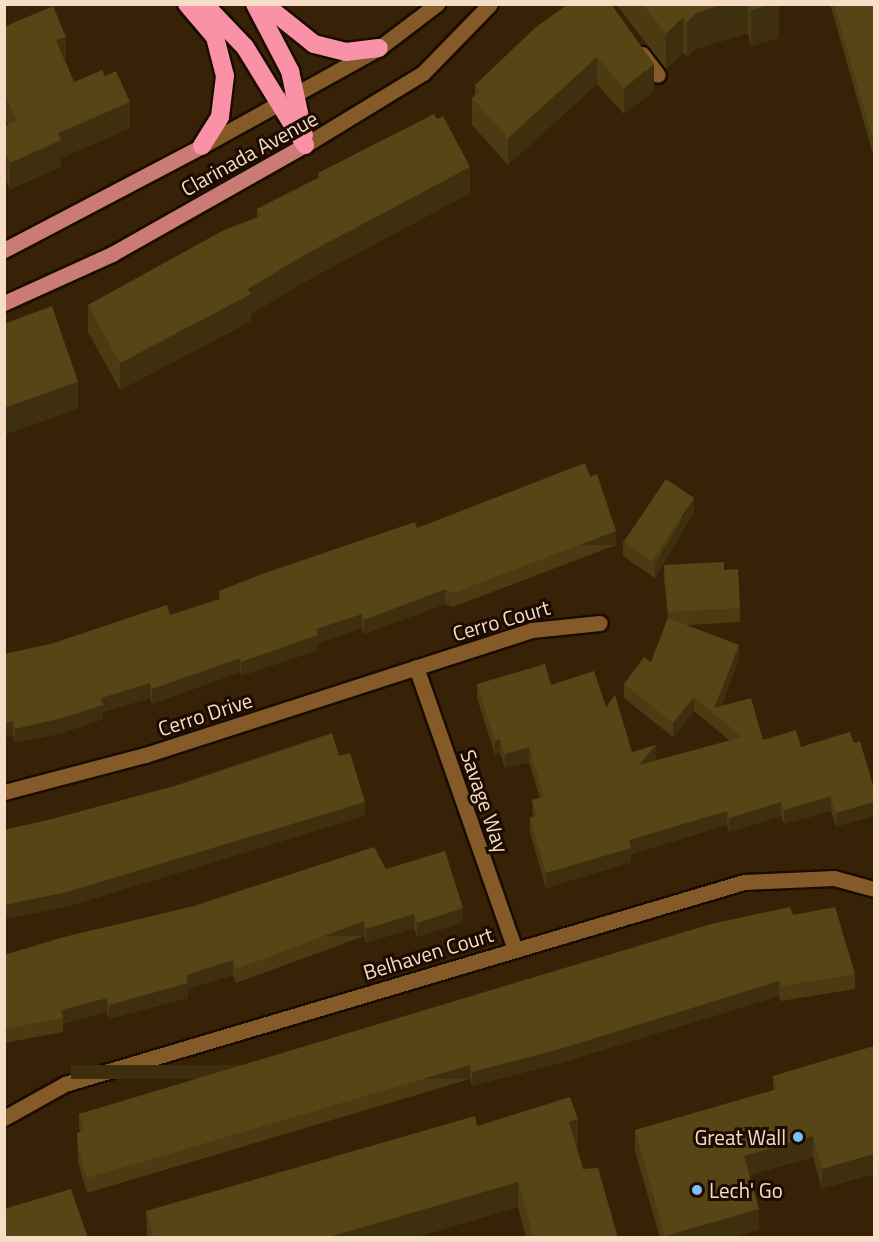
<!DOCTYPE html>
<style>
body{margin:0}
#map{position:relative;width:879px;height:1242px;overflow:hidden;background:#372107;font-family:"Titillium Web",sans-serif}
div>[style]{position:absolute}
.roads{filter:drop-shadow(2px 0 #1a0c01) drop-shadow(-2px 0 #1a0c01) drop-shadow(0 2px #1a0c01) drop-shadow(0 -2px #1a0c01)}
.minor>*{height:15px;margin:-7.5px;padding:0 7.5px;transform-origin:7.5px;border-radius:7.5px;background:#855a29}
.major>*{height:15px;margin:-7.5px;padding:0 7.5px;transform-origin:7.5px;border-radius:7.5px;background:#cb7b75}
.highway>*{height:18px;margin:-9px;padding:0 9px;transform-origin:9px;border-radius:9px;background:#f991a7}
.wall>*{inset:0;background:#4c3b12}
.shaded-wall>*{inset:0;background:#3e300f;transform-origin:0 0}
.building>*{inset:0;background:#584515;transform-origin:0 0}
.dots>*{width:16px;height:16px;translate:-50% -50%;box-sizing:border-box;border:3px solid #1c0b00;border-radius:50%}
span{translate:-50% -50%;white-space:nowrap;text-align:center;line-height:1.15;-webkit-text-stroke:6px #1c0b00;paint-order:stroke}
.street-label{font-size:21px;color:#f6ddc5}
.poi-label{font-size:21px;color:#f6ddc5}
.right{translate:-100% -50%;text-align:right}
.left{translate:0 -50%;text-align:left}
.frame{position:absolute;inset:0;border:6px solid #f6ddc5;pointer-events:none}
</style>
<div id="map">
<div class="roads">
<div class="minor">
<div style="left:642px;top:54px;width:26px;rotate:53deg"></div>
<div style="left:305px;top:145px;width:138px;rotate:-31.4deg"></div>
<div style="left:423px;top:73px;width:96px;rotate:-45.8deg"></div>
<div style="left:202px;top:146px;width:202px;rotate:-29deg"></div>
<div style="left:379px;top:48px;width:73px;rotate:-37.2deg"></div>
<div style="left:416px;top:667px;width:299px;rotate:70.7deg"></div>
<div style="left:4px;top:792px;width:146px;rotate:-14.7deg"></div>
<div style="left:145px;top:755px;width:407px;rotate:-17.9deg"></div>
<div style="left:532px;top:630px;width:68px;rotate:-5.9deg"></div>
<div style="left:4px;top:1118px;width:70px;rotate:-29.1deg"></div>
<div style="left:65px;top:1084px;width:708px;rotate:-16.57deg"></div>
<div style="left:744px;top:882px;width:90px;rotate:-2.5deg"></div>
<div style="left:834px;top:878px;width:41px;rotate:15.4deg"></div>
</div>
<div class="major">
<div style="left:4px;top:250px;width:224px;rotate:-27.7deg"></div>
<div style="left:4px;top:303px;width:119px;rotate:-24.4deg"></div>
<div style="left:112px;top:254px;width:222px;rotate:-29.5deg"></div>
</div>
<div class="highway">
<div style="left:187px;top:4px;width:43px;rotate:49.7deg"></div>
<div style="left:215px;top:37px;width:40px;rotate:75.6deg"></div>
<div style="left:225px;top:76px;width:41px;rotate:97deg"></div>
<div style="left:220px;top:117px;width:34px;rotate:122deg"></div>
<div style="left:204px;top:4px;width:59px;rotate:46.4deg"></div>
<div style="left:245px;top:47px;width:115px;rotate:58.5deg"></div>
<div style="left:255px;top:4px;width:76px;rotate:62.4deg"></div>
<div style="left:290px;top:71px;width:66px;rotate:77.8deg"></div>
<div style="left:264px;top:4px;width:64px;rotate:38.7deg"></div>
<div style="left:314px;top:44px;width:33px;rotate:14deg"></div>
<div style="left:346px;top:52px;width:33px;rotate:-7deg"></div>
</div>
</div>
<div class="wall">
<div style="clip-path:polygon(568px 4px,654px 91px,624px 114px,597px 84px,508px 165px,472px 125px,472px 98px,475px 96px,475px 85px)"></div>
<div style="clip-path:polygon(616px 4px,779px 4px,779px 38px,751px 46px,748px 33px,696px 49px,687px 57px,683px 53px,666px 69px)"></div>
<div style="clip-path:polygon(830px 4px,874px 4px,874px 158px)"></div>
<div style="clip-path:polygon(4px 27px,66px 62px,74px 82px,130px 128px,61px 158px,61px 167px,10px 189px,7px 182px,4px 183px,8px 125px,4px 118px)"></div>
<div style="clip-path:polygon(318px 173px,470px 193px,306px 281px,251px 314px,251px 321px,120px 390px,88px 332px,88px 305px,257px 218px,257px 209px,318px 178px)"></div>
<div style="clip-path:polygon(590px 477px,616px 545px,453px 607px,445px 604px,364px 634px,362px 628px,318px 643px,318px 650px,241px 676px,240px 672px,152px 704px,150px 698px,103px 712px,103px 719px,62px 733px,15px 743px,13px 736px,4px 737px,4px 654px,51px 644px,170px 615px,219px 599px,219px 591px,417px 528px)"></div>
<div style="clip-path:polygon(694px 512px,655px 578px,623px 556px,623px 542px)"></div>
<div style="clip-path:polygon(664px 565px,724px 570px,740px 608px,740px 622px,687px 625px,739px 659px,721px 706px,763px 740px,801px 747px,850px 732px,836px 827px,831px 811px,784px 824px,781px 816px,729px 832px,727px 825px,631px 854px,631px 862px,546px 888px,530px 832px,530px 818px,533px 817px,532px 800px,540px 798px,529px 762px,505px 768px,500px 753px,495px 755px,477px 698px,477px 684px,551px 685px,606px 707px,632px 752px,656px 759px,654px 761px,730px 741px,694px 711px,673px 737px,624px 698px,624px 684px,651px 662px,668px 618px,664px 580px)"></div>
<div style="clip-path:polygon(386px 869px,463px 922px,417px 937px,414px 928px,366px 943px,364px 936px,236px 983px,233px 975px,188px 989px,188px 998px,109px 1019px,107px 1012px,63px 1024px,63px 1032px,4px 1043px,4px 955px)"></div>
<div style="clip-path:polygon(793px 915px,855px 974px,855px 989px,781px 1001px,779px 996px,560px 1063px,472px 1086px,470px 1079px,87px 1193px,78px 1162px,77px 1133px,80px 1132px,79px 1128px,79px 1114px)"></div>
<div style="clip-path:polygon(874px 1046px,822px 1189px,813px 1157px,749px 1175px,759px 1229px,731px 1238px,660px 1238px,635px 1151px,635px 1130px,773px 1091px,773px 1076px)"></div>
<div style="clip-path:polygon(477px 1126px,578px 1145px,576px 1146px,583px 1169px,618px 1238px,526px 1238px,518px 1207px,413px 1238px,147px 1238px,146px 1211px)"></div>
</div>
<div class="shaded-wall">
<div style="clip-path:polygon(724px 4px,748px 4px,748px 33px,696px 49px,687px 57px,687px 22px,696px 13px)"></div>
<div style="clip-path:polygon(771px 4px,779px 4px,779px 38px,751px 46px,751px 10px)"></div>
<div style="clip-path:polygon(683px 17px,683px 53px,666px 69px,666px 34px)"></div>
<div style="clip-path:polygon(66px 37px,66px 63px,56px 40px)"></div>
<div style="clip-path:polygon(597px 57px,597px 84px,508px 165px,508px 138px)"></div>
<div style="clip-path:polygon(654px 64px,654px 91px,624px 114px,624px 88px)"></div>
<div style="clip-path:polygon(130px 102px,130px 128px,61px 158px,61px 167px,10px 189px,10px 163px,58px 133px)"></div>
<div style="left:7px;top:155px;width:27px;height:3px;rotate:90deg"></div>
<div style="clip-path:polygon(470px 167px,470px 193px,306px 281px,251px 314px,251px 321px,120px 390px,120px 363px,306px 254px)"></div>
<div style="clip-path:polygon(78px 382px,78px 409px,4px 435px,4px 408px)"></div>
<div style="clip-path:polygon(694px 498px,694px 512px,655px 578px,655px 564px)"></div>
<div style="left:616px;top:531px;width:14px;height:174px;rotate:90deg"></div>
<div style="clip-path:polygon(445px 589px,445px 604px,364px 634px,364px 620px)"></div>
<div style="clip-path:polygon(362px 614px,362px 628px,318px 643px,318px 650px,241px 676px,241px 662px,316px 629px)"></div>
<div style="clip-path:polygon(739px 645px,739px 659px,717px 716px,714px 708px)"></div>
<div style="clip-path:polygon(240px 658px,240px 672px,152px 704px,152px 689px)"></div>
<div style="clip-path:polygon(150px 683px,150px 698px,103px 712px,103px 719px,62px 733px,15px 743px,15px 729px,101px 698px)"></div>
<div style="clip-path:polygon(694px 697px,694px 711px,673px 737px,673px 723px)"></div>
<div style="clip-path:polygon(13px 721px,13px 736px,4px 737px,4px 723px)"></div>
<div style="clip-path:polygon(500px 739px,500px 753px,495px 755px,495px 741px)"></div>
<div style="clip-path:polygon(656px 745px,656px 759px,639px 779px,639px 765px)"></div>
<div style="clip-path:polygon(529px 747px,529px 762px,505px 768px,505px 754px)"></div>
<div style="clip-path:polygon(831px 796px,831px 811px,784px 824px,784px 810px)"></div>
<div style="clip-path:polygon(365px 802px,365px 816px,67px 907px,4px 919px,4px 905px)"></div>
<div style="clip-path:polygon(781px 802px,781px 816px,729px 832px,729px 818px)"></div>
<div style="clip-path:polygon(874px 802px,874px 816px,836px 827px,836px 813px)"></div>
<div style="clip-path:polygon(727px 811px,727px 825px,631px 854px,631px 862px,546px 888px,546px 873px,629px 840px)"></div>
<div style="clip-path:polygon(463px 908px,463px 922px,417px 937px,417px 923px)"></div>
<div style="clip-path:polygon(414px 914px,414px 928px,366px 943px,366px 929px)"></div>
<div style="left:364px;top:921px;width:15px;height:137px;rotate:90deg"></div>
<div style="clip-path:polygon(233px 960px,233px 975px,188px 989px,188px 998px,109px 1019px,109px 1005px,186px 975px)"></div>
<div style="clip-path:polygon(779px 981px,779px 996px,560px 1063px,472px 1086px,472px 1072px)"></div>
<div style="clip-path:polygon(107px 998px,107px 1012px,63px 1024px,63px 1018px,61px 1010px)"></div>
<div style="left:470px;top:1065px;width:14px;height:399px;rotate:90deg"></div>
<div style="clip-path:polygon(578px 1119px,578px 1145px,569px 1148px,569px 1122px)"></div>
<div style="clip-path:polygon(813px 1136px,813px 1157px,744px 1177px,744px 1156px)"></div>
<div style="clip-path:polygon(874px 1154px,874px 1174px,822px 1189px,822px 1169px)"></div>
<div style="clip-path:polygon(518px 1182px,518px 1207px,413px 1238px,325px 1238px)"></div>
<div style="clip-path:polygon(759px 1209px,759px 1229px,731px 1238px,665px 1238px,665px 1236px)"></div>
</div>
<div class="building">
<div style="clip-path:polygon(568px 4px,611px 4px,654px 64px,624px 88px,597px 57px,508px 138px,472px 98px,480px 91px,475px 85px,535px 28px)"></div>
<div style="clip-path:polygon(643px 4px,724px 4px,696px 13px,687px 22px,683px 17px,666px 34px)"></div>
<div style="clip-path:polygon(749px 4px,771px 4px,751px 10px)"></div>
<div style="clip-path:polygon(834px 4px,874px 4px,874px 144px)"></div>
<div style="clip-path:polygon(53px 6px,66px 37px,56px 40px,74px 82px,102px 70px,105px 76px,116px 71px,130px 102px,58px 133px,61px 140px,10px 163px,7px 155px,4px 156px,4px 126px,17px 121px,4px 92px,4px 27px)"></div>
<div style="clip-path:polygon(434px 114px,437px 119px,443px 116px,470px 167px,306px 254px,248px 289px,251px 294px,120px 363px,88px 305px,224px 230px,261px 216px,257px 209px,320px 177px,318px 173px)"></div>
<div style="clip-path:polygon(52px 306px,78px 382px,4px 408px,4px 324px)"></div>
<div style="clip-path:polygon(585px 463px,590px 477px,597px 474px,616px 531px,453px 593px,445px 589px,364px 620px,362px 614px,316px 629px,318px 635px,241px 662px,240px 658px,152px 689px,150px 683px,101px 698px,103px 705px,62px 718px,15px 729px,13px 721px,4px 723px,4px 654px,51px 644px,167px 605px,170px 615px,221px 599px,219px 591px,262px 574px,415px 522px,417px 528px)"></div>
<div style="left:666px;top:479px;width:34px;height:76px;rotate:34deg"></div>
<div style="clip-path:polygon(724px 562px,724px 570px,738px 569px,740px 608px,668px 612px,664px 565px)"></div>
<div style="clip-path:polygon(668px 618px,739px 645px,714px 708px,751px 698px,763px 740px,796px 730px,801px 747px,850px 732px,854px 743px,860px 741px,874px 789px,874px 802px,836px 813px,831px 796px,784px 810px,781px 802px,729px 818px,727px 811px,629px 840px,631px 848px,546px 873px,530px 818px,537px 816px,532px 800px,544px 797px,529px 747px,505px 754px,500px 739px,495px 741px,477px 684px,545px 664px,551px 685px,594px 671px,606px 707px,615px 695px,632px 752px,656px 745px,639px 765px,742px 737px,694px 697px,673px 723px,624px 684px,644px 657px,651px 662px)"></div>
<div style="clip-path:polygon(332px 733px,339px 756px,350px 753px,365px 802px,67px 892px,4px 905px,4px 830px,52px 819px,178px 785px)"></div>
<div style="clip-path:polygon(374px 847px,386px 869px,445px 851px,463px 908px,417px 923px,414px 914px,366px 929px,364px 921px,236px 969px,233px 960px,186px 975px,188px 983px,109px 1005px,107px 998px,61px 1010px,63px 1018px,4px 1029px,4px 955px,64px 937px,194px 906px)"></div>
<div style="clip-path:polygon(790px 907px,793px 915px,835px 907px,855px 974px,781px 986px,779px 981px,560px 1049px,472px 1072px,470px 1065px,87px 1178px,78px 1148px,77px 1133px,84px 1131px,79px 1114px,711px 924px)"></div>
<div style="clip-path:polygon(874px 1046px,874px 1154px,822px 1169px,813px 1136px,744px 1156px,759px 1209px,665px 1236px,635px 1130px,777px 1089px,773px 1076px)"></div>
<div style="clip-path:polygon(570px 1097px,578px 1119px,569px 1122px,583px 1169px,598px 1168px,618px 1238px,534px 1238px,518px 1182px,325px 1238px,154px 1238px,146px 1211px,475px 1116px,477px 1126px)"></div>
<div style="clip-path:polygon(71px 1189px,88px 1238px,4px 1238px,4px 1209px)"></div>
</div>
<div class="dots">
<div style="left:798px;top:1137px;background:#7cbef9"></div>
<div style="left:697px;top:1190px;background:#7cbef9"></div>
</div>
<div class="street-label">
<span style="left:249px;top:153px;rotate:-29deg">Clarinada Avenue</span>
<span style="left:501px;top:620px;rotate:-16deg">Cerro Court</span>
<span style="left:205px;top:714px;rotate:-18deg">Cerro Drive</span>
<span style="left:485px;top:801px;rotate:71deg">Savage Way</span>
<span style="left:428px;top:953px;rotate:-17deg">Belhaven Court</span>
</div>
<div class="poi-label">
<span class="right" style="left:786px;top:1137px">Great Wall</span>
<span class="left" style="left:709px;top:1190px">Lech' Go</span>
</div>
<div class="frame"></div>
</div>
